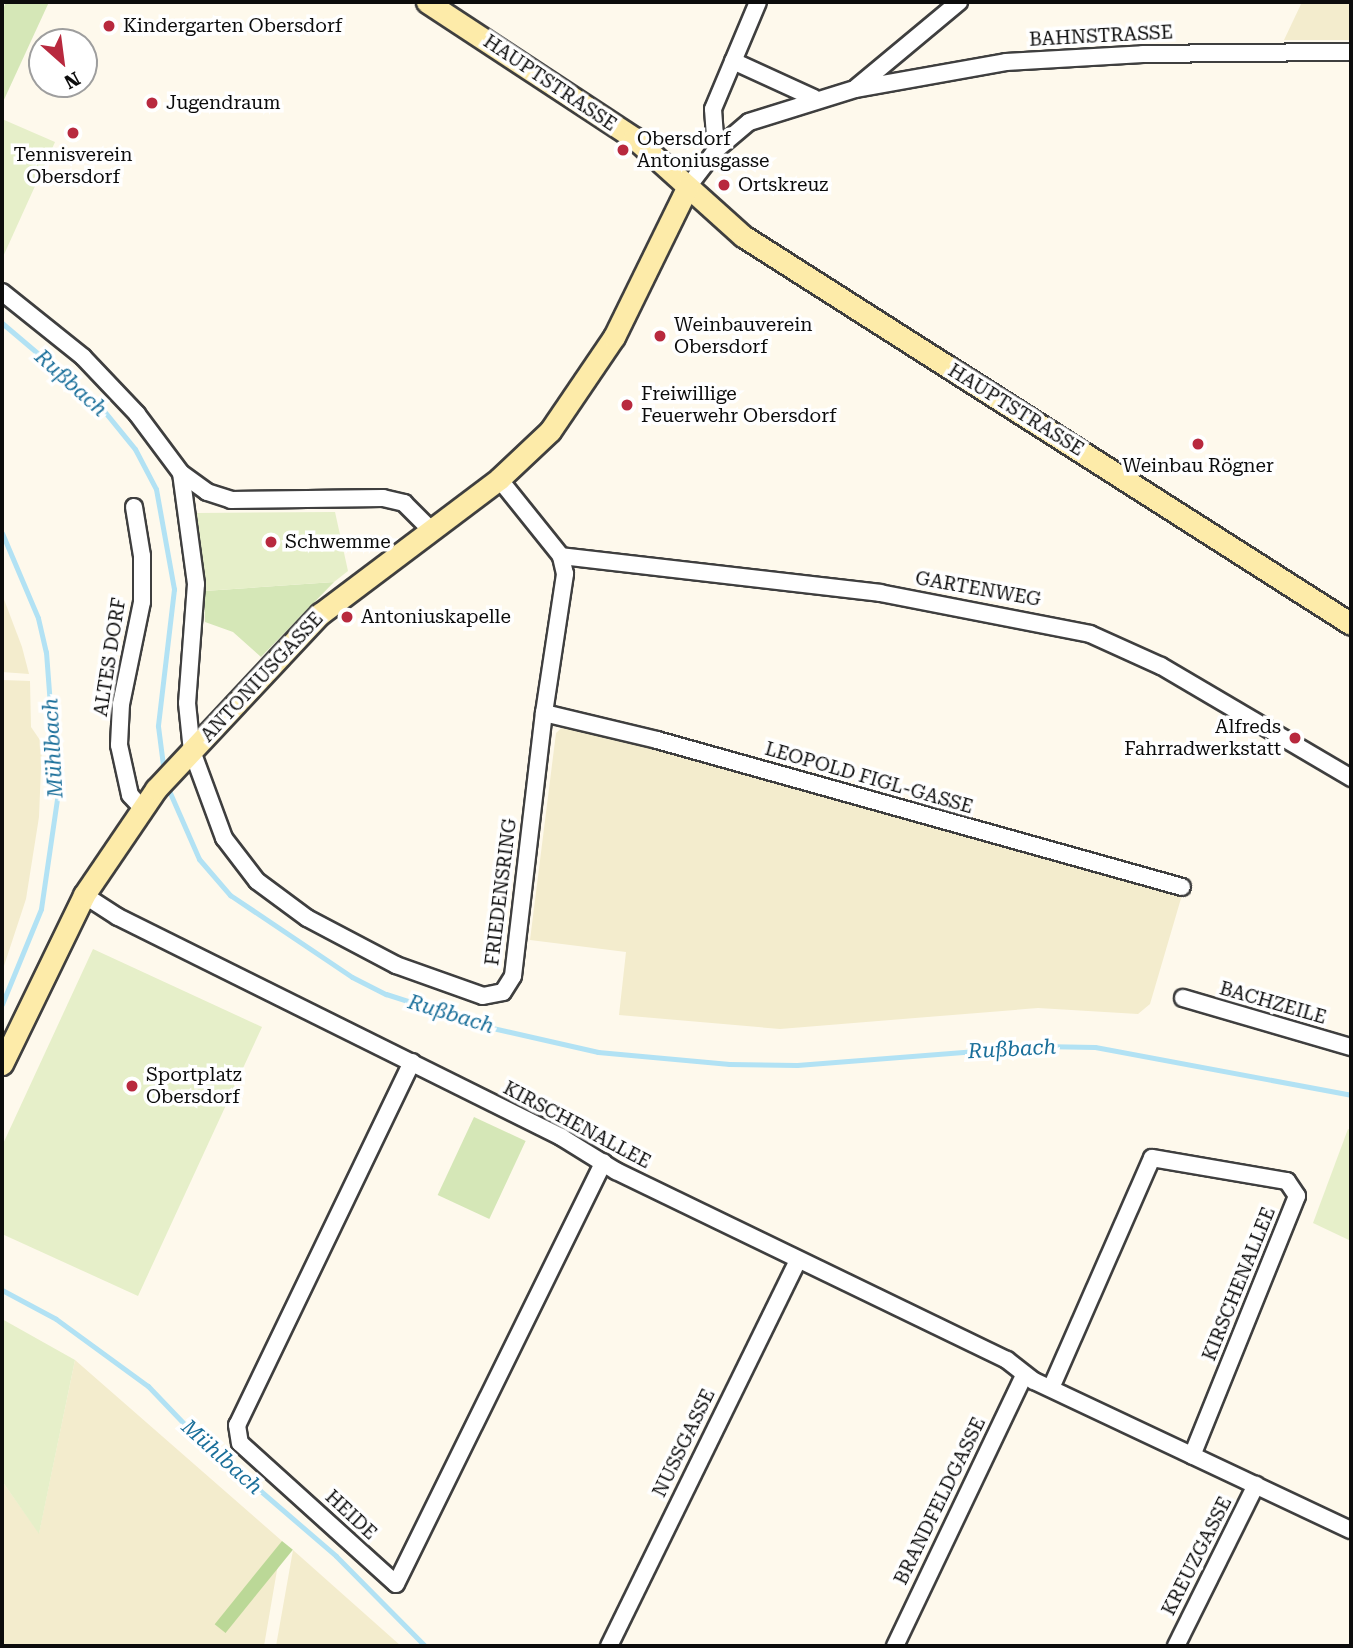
<!DOCTYPE html>
<meta charset="utf-8">
<style>
body{margin:0}
#map{position:relative;width:1353px;height:1648px;overflow:hidden;background:#fef9ec;font-family:"Roboto Serif",serif}
div>[style]{position:absolute}
.farmland>*{inset:0;background:#f3eccd}
.green>*{inset:0;background:#d5e7b7;transform-origin:0 0}
.forest>*{inset:0;background:#bbd897;transform-origin:0 0}
.pitch>*{inset:0;background:#e6efc9}
.stream>*{height:5px;margin:-2.5px;padding:0 2.5px;transform-origin:2.5px;border-radius:2.5px;background:#b2e2f4}
.roads{filter:drop-shadow(2px 0 #3f3f3f) drop-shadow(-2px 0 #3f3f3f) drop-shadow(0 2px #3f3f3f) drop-shadow(0 -2px #3f3f3f)}
.street>*{height:16px;margin:-8px;padding:0 8px;transform-origin:8px;border-radius:8px;background:#fff}
.secondary>*{height:21px;margin:-10.5px;padding:0 10.5px;transform-origin:10.5px;border-radius:10.5px;background:#fdeba9}
.dots>*{width:19px;height:19px;translate:-50% -50%;box-sizing:border-box;border:4px solid #fff;border-radius:50%}
span{translate:-50% -50%;white-space:nowrap;text-align:center;line-height:1.15;-webkit-text-stroke:7px #fff;paint-order:stroke}
.poi-label{font-size:19px;color:#0c0c0c}
.left{translate:0 -50%;text-align:left}
.right{translate:-100% -50%;text-align:right}
.street-label{font-size:19px;color:#0c0c0c}
.water-label{font-size:21px;color:#1a6f9a;font-style:italic}
.frame{position:absolute;inset:0;border:4px solid #0c0c0c;pointer-events:none}
.north{position:absolute;left:28px;top:28px;width:70px;height:70px;box-sizing:border-box;background:#fff;border:2px solid #9e9e9e;border-radius:50%;rotate:152deg;font-size:19px;font-weight:700;line-height:28px;text-align:center;color:#0c0c0c}
.north::after{content:'';display:block;margin:auto;width:24px;height:32px;background:#b8293e;clip-path:polygon(50% 0,100% 100%,50% 72%,0 100%)}
</style>
<div id="map">
<div class="farmland">
<div style="clip-path:polygon(1302px 2px,1351px 2px,1351px 40px,1284px 40px)"></div>
<div style="clip-path:polygon(2px 594px,22px 647px,29px 674px,2px 672px)"></div>
<div style="clip-path:polygon(2px 680px,30px 681px,31px 727px,42px 743px,39px 817px,26px 899px,2px 972px)"></div>
<div style="clip-path:polygon(565px 725px,1175px 891px,1182px 895px,1150px 1004px,1138px 1014px,1038px 1008px,780px 1029px,619px 1015px,626px 952px,530px 940px,556px 733px)"></div>
<div style="clip-path:polygon(75px 1360px,282px 1541px,264px 1646px,2px 1646px,2px 1481px,39px 1533px)"></div>
<div style="clip-path:polygon(293px 1550px,401px 1646px,276px 1646px)"></div>
</div>
<div class="green">
<div style="clip-path:polygon(6px 2px,49px 2px,2px 104px,2px 12px)"></div>
<div style="clip-path:polygon(334px 582px,261px 657px,233px 632px,205px 622px,204px 591px)"></div>
<div style="left:474px;top:1117px;width:57px;height:86px;rotate:25deg"></div>
</div>
<div class="forest">
<div style="left:282px;top:1541px;width:14px;height:107px;rotate:39deg"></div>
</div>
<div class="pitch">
<div style="clip-path:polygon(2px 119px,55px 142px,2px 259px)"></div>
<div style="clip-path:polygon(335px 512px,348px 571px,334px 582px,204px 591px,197px 513px)"></div>
<div style="clip-path:polygon(93px 949px,262px 1027px,138px 1296px,2px 1234px,2px 1146px)"></div>
<div style="clip-path:polygon(1348px 1129px,1351px 1130px,1351px 1241px,1313px 1223px)"></div>
<div style="clip-path:polygon(2px 1319px,75px 1360px,39px 1534px,2px 1481px)"></div>
</div>
<div class="stream">
<div style="left:2px;top:323px;width:128px;rotate:40.3deg"></div>
<div style="left:100px;top:406px;width:55px;rotate:50.9deg"></div>
<div style="left:135px;top:449px;width:45px;rotate:62.3deg"></div>
<div style="left:156px;top:489px;width:102px;rotate:79.8deg"></div>
<div style="left:174px;top:589px;width:138px;rotate:96.7deg"></div>
<div style="left:158px;top:726px;width:47px;rotate:82.7deg"></div>
<div style="left:2px;top:533px;width:92px;rotate:67deg"></div>
<div style="left:38px;top:618px;width:35px;rotate:77deg"></div>
<div style="left:46px;top:652px;width:147px;rotate:85.7deg"></div>
<div style="left:57px;top:799px;width:111px;rotate:98.3deg"></div>
<div style="left:41px;top:909px;width:103px;rotate:112.3deg"></div>
<div style="left:167px;top:786px;width:80px;rotate:66.3deg"></div>
<div style="left:199px;top:859px;width:48px;rotate:49.3deg"></div>
<div style="left:230px;top:895px;width:147px;rotate:33.9deg"></div>
<div style="left:352px;top:977px;width:38px;rotate:27deg"></div>
<div style="left:386px;top:994px;width:107px;rotate:17.9deg"></div>
<div style="left:488px;top:1027px;width:113px;rotate:12.8deg"></div>
<div style="left:598px;top:1052px;width:132px;rotate:5.2deg"></div>
<div style="left:729px;top:1064px;width:68px;rotate:0.8deg"></div>
<div style="left:797px;top:1065px;width:244px;rotate:-4.5deg"></div>
<div style="left:1040px;top:1046px;width:55px;rotate:1deg"></div>
<div style="left:1095px;top:1047px;width:260px;rotate:10.6deg"></div>
<div style="left:2px;top:1290px;width:61px;rotate:28.2deg"></div>
<div style="left:56px;top:1319px;width:114px;rotate:36.1deg"></div>
<div style="left:148px;top:1386px;width:64px;rotate:46.3deg"></div>
<div style="left:192px;top:1432px;width:190px;rotate:40.7deg"></div>
<div style="left:336px;top:1556px;width:127px;rotate:45.3deg"></div>
</div>
<div class="roads">
<div class="street">
<div style="left:733px;top:61px;width:89px;rotate:24.6deg"></div>
<div style="left:857px;top:87px;width:133px;rotate:-39.8deg"></div>
<div style="left:716px;top:150px;width:41px;rotate:-94.2deg"></div>
<div style="left:713px;top:109px;width:116px;rotate:-67.2deg"></div>
<div style="left:687px;top:188px;width:48px;rotate:-52.7deg"></div>
<div style="left:716px;top:150px;width:43px;rotate:-40.3deg"></div>
<div style="left:749px;top:122px;width:111px;rotate:-17.3deg"></div>
<div style="left:855px;top:89px;width:153px;rotate:-10.1deg"></div>
<div style="left:1006px;top:62px;width:137px;rotate:-3.3deg"></div>
<div style="left:1143px;top:54px;width:208px;rotate:-0.6deg"></div>
<div style="left:2px;top:292px;width:104px;rotate:38.7deg"></div>
<div style="left:83px;top:357px;width:79px;rotate:46.5deg"></div>
<div style="left:137px;top:414px;width:74px;rotate:53.3deg"></div>
<div style="left:181px;top:473px;width:32px;rotate:36deg"></div>
<div style="left:207px;top:492px;width:25px;rotate:18deg"></div>
<div style="left:231px;top:500px;width:152px;rotate:-0.8deg"></div>
<div style="left:383px;top:498px;width:22px;rotate:13deg"></div>
<div style="left:404px;top:503px;width:35px;rotate:45deg"></div>
<div style="left:181px;top:473px;width:112px;rotate:82.3deg"></div>
<div style="left:196px;top:584px;width:119px;rotate:94.3deg"></div>
<div style="left:187px;top:703px;width:48px;rotate:84.1deg"></div>
<div style="left:192px;top:751px;width:93px;rotate:69.8deg"></div>
<div style="left:224px;top:838px;width:54px;rotate:52.5deg"></div>
<div style="left:257px;top:881px;width:62px;rotate:36.5deg"></div>
<div style="left:307px;top:918px;width:101px;rotate:27.8deg"></div>
<div style="left:396px;top:965px;width:92px;rotate:19.6deg"></div>
<div style="left:483px;top:996px;width:20px;rotate:-11deg"></div>
<div style="left:503px;top:992px;width:19px;rotate:-58deg"></div>
<div style="left:513px;top:976px;width:265px;rotate:-83.3deg"></div>
<div style="left:544px;top:713px;width:141px;rotate:-81.4deg"></div>
<div style="left:565px;top:574px;width:18px;rotate:-103deg"></div>
<div style="left:561px;top:556px;width:99px;rotate:-128.8deg"></div>
<div style="left:134px;top:507px;width:50px;rotate:80.7deg"></div>
<div style="left:142px;top:556px;width:46px;rotate:90deg"></div>
<div style="left:142px;top:602px;width:104px;rotate:101.6deg"></div>
<div style="left:121px;top:704px;width:41px;rotate:92.8deg"></div>
<div style="left:119px;top:745px;width:51px;rotate:77.6deg"></div>
<div style="left:130px;top:795px;width:18px;rotate:47deg"></div>
<div style="left:561px;top:556px;width:321px;rotate:6.6deg"></div>
<div style="left:880px;top:593px;width:214px;rotate:11deg"></div>
<div style="left:1090px;top:634px;width:78px;rotate:24.3deg"></div>
<div style="left:1161px;top:666px;width:221px;rotate:30.5deg"></div>
<div style="left:544px;top:713px;width:116px;rotate:13.4deg"></div>
<div style="left:657px;top:740px;width:545px;rotate:15.64deg"></div>
<div style="left:84px;top:895px;width:40px;rotate:32.9deg"></div>
<div style="left:118px;top:917px;width:495px;rotate:26.4deg"></div>
<div style="left:561px;top:1137px;width:65px;rotate:31.7deg"></div>
<div style="left:616px;top:1171px;width:434px;rotate:25.8deg"></div>
<div style="left:1007px;top:1360px;width:34px;rotate:38deg"></div>
<div style="left:1034px;top:1381px;width:350px;rotate:25.2deg"></div>
<div style="left:1183px;top:998px;width:175px;rotate:16.3deg"></div>
<div style="left:412px;top:1062px;width:403px;rotate:115.7deg"></div>
<div style="left:237px;top:1425px;width:18px;rotate:81deg"></div>
<div style="left:240px;top:1443px;width:210px;rotate:42.1deg"></div>
<div style="left:396px;top:1584px;width:470px;rotate:-63.8deg"></div>
<div style="left:1051px;top:1388px;width:251px;rotate:-66.3deg"></div>
<div style="left:1152px;top:1158px;width:137px;rotate:9.7deg"></div>
<div style="left:1287px;top:1181px;width:18px;rotate:56deg"></div>
<div style="left:1297px;top:1196px;width:280px;rotate:112deg"></div>
<div style="left:609px;top:1646px;width:430px;rotate:-63.9deg"></div>
<div style="left:895px;top:1646px;width:300px;rotate:-64.5deg"></div>
<div style="left:1176px;top:1646px;width:180px;rotate:-63.6deg"></div>
</div>
<div class="secondary">
<div style="left:427px;top:2px;width:248px;rotate:33.3deg"></div>
<div style="left:634px;top:138px;width:147px;rotate:42deg"></div>
<div style="left:743px;top:236px;width:721px;rotate:32.54deg"></div>
<div style="left:2px;top:1064px;width:188px;rotate:-64.1deg"></div>
<div style="left:84px;top:895px;width:128px;rotate:-55.8deg"></div>
<div style="left:156px;top:789px;width:240px;rotate:-46.9deg"></div>
<div style="left:320px;top:614px;width:224px;rotate:-37deg"></div>
<div style="left:499px;top:479px;width:70px;rotate:-43.3deg"></div>
<div style="left:550px;top:431px;width:114px;rotate:-55.8deg"></div>
<div style="left:614px;top:337px;width:166px;rotate:-63.9deg"></div>
</div>
</div>
<div class="dots">
<div style="left:109px;top:26px;background:#b8293e"></div>
<div style="left:152px;top:103px;background:#b8293e"></div>
<div style="left:73px;top:133px;background:#b8293e"></div>
<div style="left:623px;top:150px;background:#b8293e"></div>
<div style="left:724px;top:185px;background:#b8293e"></div>
<div style="left:660px;top:336px;background:#b8293e"></div>
<div style="left:627px;top:405px;background:#b8293e"></div>
<div style="left:1198px;top:444px;background:#b8293e"></div>
<div style="left:271px;top:542px;background:#b8293e"></div>
<div style="left:347px;top:617px;background:#b8293e"></div>
<div style="left:1295px;top:738px;background:#b8293e"></div>
<div style="left:132px;top:1086px;background:#b8293e"></div>
</div>
<div class="poi-label">
<span class="left" style="left:123px;top:26px">Kindergarten Obersdorf</span>
<span class="left" style="left:166px;top:103px">Jugendraum</span>
<span class="left" style="left:637px;top:150px">Obersdorf<br>Antoniusgasse</span>
<span style="left:73px;top:166px">Tennisverein<br>Obersdorf</span>
<span class="left" style="left:738px;top:185px">Ortskreuz</span>
<span class="left" style="left:674px;top:336px">Weinbauverein<br>Obersdorf</span>
<span class="left" style="left:641px;top:405px">Freiwillige<br>Feuerwehr Obersdorf</span>
<span style="left:1198px;top:466px">Weinbau Rögner</span>
<span class="left" style="left:285px;top:542px">Schwemme</span>
<span class="left" style="left:361px;top:617px">Antoniuskapelle</span>
<span class="right" style="left:1281px;top:738px">Alfreds<br>Fahrradwerkstatt</span>
<span class="left" style="left:146px;top:1086px">Sportplatz<br>Obersdorf</span>
</div>
<div class="street-label">
<span style="left:1101px;top:36px;rotate:-3deg">BAHNSTRASSE</span>
<span style="left:550px;top:83px;rotate:34deg">HAUPTSTRASSE</span>
<span style="left:1016px;top:410px;rotate:32deg">HAUPTSTRASSE</span>
<span style="left:978px;top:589px;rotate:10deg">GARTENWEG</span>
<span style="left:110px;top:657px;rotate:-81deg">ALTES DORF</span>
<span style="left:262px;top:677px;rotate:-47deg">ANTONIUSGASSE</span>
<span style="left:869px;top:778px;rotate:16deg">LEOPOLD FIGL-GASSE</span>
<span style="left:501px;top:892px;rotate:-83deg">FRIEDENSRING</span>
<span style="left:1273px;top:1003px;rotate:16deg">BACHZEILE</span>
<span style="left:577px;top:1125px;rotate:28deg">KIRSCHENALLEE</span>
<span style="left:1239px;top:1284px;rotate:-68deg">KIRSCHENALLEE</span>
<span style="left:684px;top:1443px;rotate:-64deg">NUSSGASSE</span>
<span style="left:940px;top:1501px;rotate:-64deg">BRANDFELDGASSE</span>
<span style="left:351px;top:1515px;rotate:43deg">HEIDE</span>
<span style="left:1197px;top:1556px;rotate:-63deg">KREUZGASSE</span>
</div>
<div class="water-label">
<span style="left:71px;top:383px;rotate:42deg">Rußbach</span>
<span style="left:53px;top:748px;rotate:-93deg">Mühlbach</span>
<span style="left:451px;top:1014px;rotate:17deg">Rußbach</span>
<span style="left:1012px;top:1049px;rotate:-3deg">Rußbach</span>
<span style="left:222px;top:1457px;rotate:42deg">Mühlbach</span>
</div>
<div class="frame"></div>
<div class="north">N</div>
</div>
